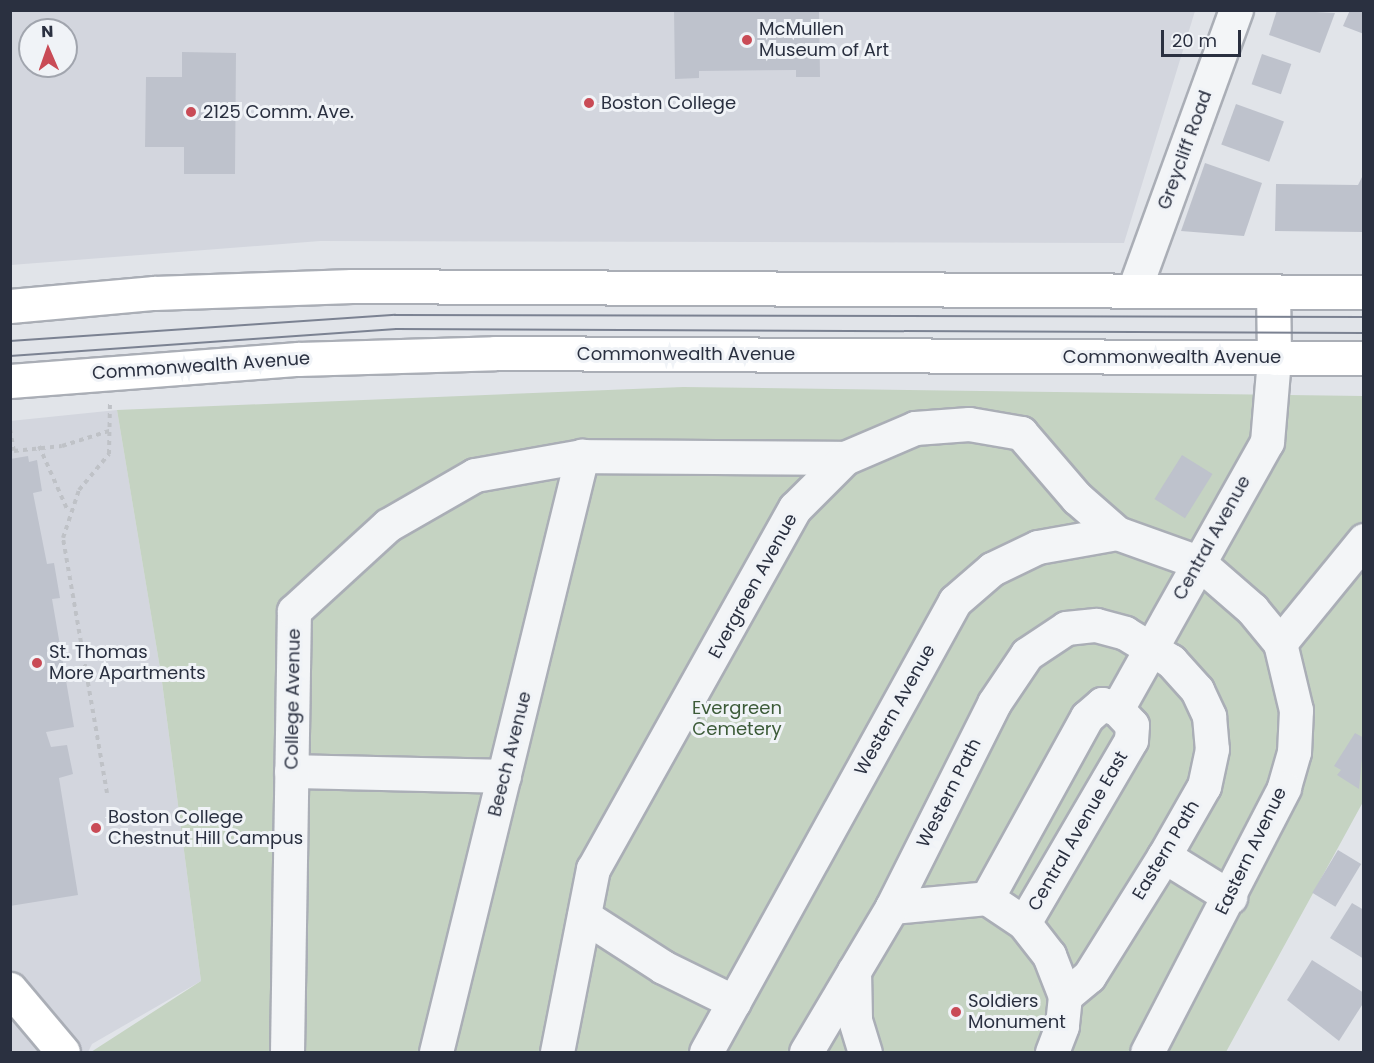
<!DOCTYPE html>
<style>
body{margin:0}
#map{position:relative;width:1374px;height:1063px;overflow:hidden;background:#e1e4e9;font-family:Poppins,sans-serif}
div>[style]{position:absolute}
.built>*{inset:0;background:#d3d6de}
.green>*{inset:0;background:#c5d3c2}
.building>*{inset:0;background:#bec2cc;transform-origin:0 0}
.path>*{height:4px;margin-top:-2px;transform-origin:0;background:repeating-linear-gradient(90deg,#bfc2c7 0 4.5px,transparent 0 9px)}
.roads{filter:drop-shadow(2px 0 #aaaeb6) drop-shadow(-2px 0 #aaaeb6) drop-shadow(0 2px #aaaeb6) drop-shadow(0 -2px #aaaeb6)}
.minor>*{height:33px;margin:-16.5px;padding:0 16.5px;transform-origin:16.5px;border-radius:16.5px;background:#f3f5f7}
.major>*{height:33px;margin:-16.5px;padding:0 16.5px;transform-origin:16.5px;border-radius:16.5px;background:#fff}
.tram>*{height:1.5px;margin:-0.75px;padding:0 0.75px;transform-origin:0.75px;border-radius:0.75px;background:#7b8292}
.dots>*{width:16px;height:16px;translate:-50% -50%;box-sizing:border-box;border:3px solid #f0f3f7;border-radius:50%}
span{translate:-50% -50%;white-space:nowrap;text-align:center;line-height:1.15;-webkit-text-stroke:6px #f0f3f7;paint-order:stroke}
.poi-label{font-size:18px;color:#2a3040}
.left{translate:0 -50%;text-align:left}
.street-label{font-size:18px;color:#2a3040}
.park-label{font-size:18px;color:#3c5b38}
.frame{position:absolute;inset:0;border:12px solid #2a3040;pointer-events:none}
.north{position:absolute;left:18px;top:18px;width:60px;height:60px;box-sizing:border-box;background:#f0f3f7;border:2px solid #a1a5ae;border-radius:50%;rotate:358deg;font-size:16px;font-weight:700;line-height:24px;text-align:center;color:#2a3040}
.north::after{content:'';display:block;margin:auto;width:21px;height:27px;background:#c94b56;clip-path:polygon(50% 0,100% 100%,50% 72%,0 100%)}
.scale{position:absolute;left:1161px;top:30px;width:80px;height:27px;box-sizing:border-box;border:3px solid #2a3040;border-top:0;padding-left:8px;font-size:18px;line-height:21px;white-space:nowrap;color:#2a3040;-webkit-text-stroke:4px #f0f3f7;paint-order:stroke}
</style>
<div id="map">
<div class="built">
<div style="clip-path:polygon(evenodd,11px 11px,1195px 11px,1124px 243px,320px 241px,11px 265px,11px 11px,30px 30px,66px 30px,66px 66px,30px 66px,30px 30px)"></div>
<div style="clip-path:polygon(117px 410px,161px 674px,201px 981px,92px 1044px,88px 1052px,11px 1052px,10px 421px)"></div>
</div>
<div class="green">
<div style="clip-path:polygon(683px 387px,1363px 396px,1363px 802px,1226px 1052px,91px 1052px,201px 981px,161px 674px,117px 410px)"></div>
</div>
<div class="building">
<div style="clip-path:polygon(674px 10px,819px 10px,820px 77px,796px 77px,796px 70px,699px 71px,699px 78px,675px 79px)"></div>
<div style="clip-path:polygon(1277px 10px,1335px 13px,1320px 53px,1269px 35px)"></div>
<div style="clip-path:polygon(1350px 10px,1364px 10px,1364px 34px,1343px 26px)"></div>
<div style="clip-path:polygon(182px 52px,236px 53px,235px 174px,184px 174px,184px 147px,145px 147px,146px 77px,182px 77px)"></div>
<div style="left:1262px;top:54px;width:31px;height:32px;rotate:19deg"></div>
<div style="left:1236px;top:104px;width:51px;height:43px;rotate:20deg"></div>
<div style="clip-path:polygon(1205px 163px,1262px 183px,1244px 236px,1181px 231px)"></div>
<div style="clip-path:polygon(1364px 173px,1364px 232px,1275px 231px,1276px 184px,1358px 185px)"></div>
<div style="left:1182px;top:455px;width:36px;height:52px;rotate:32deg"></div>
<div style="clip-path:polygon(28px 456px,29px 462px,37px 460px,42px 491px,33px 493px,47px 564px,54px 563px,60px 598px,52px 599px,74px 727px,46px 732px,51px 747px,67px 745px,73px 774px,59px 778px,78px 895px,10px 906px,10px 459px)"></div>
<div style="clip-path:polygon(1355px 733px,1364px 738px,1359px 789px,1337px 775px,1341px 770px,1334px 766px)"></div>
<div style="left:1338px;top:850px;width:27px;height:50px;rotate:31deg"></div>
<div style="clip-path:polygon(1352px 903px,1364px 910px,1364px 959px,1330px 938px)"></div>
<div style="clip-path:polygon(1312px 960px,1364px 993px,1364px 1002px,1339px 1041px,1287px 1000px)"></div>
</div>
<div class="path">
<div style="left:10px;top:429px;width:22px;rotate:80deg"></div>
<div style="left:14px;top:451px;width:48px;rotate:-5.9deg"></div>
<div style="left:62px;top:446px;width:52px;rotate:-17.7deg"></div>
<div style="left:39px;top:446px;width:71px;rotate:66deg"></div>
<div style="left:107px;top:793px;width:259px;rotate:-99.8deg"></div>
<div style="left:63px;top:538px;width:51px;rotate:-71.6deg"></div>
<div style="left:79px;top:490px;width:47px;rotate:-50.2deg"></div>
<div style="left:109px;top:454px;width:51px;rotate:-88.9deg"></div>
</div>
<div class="roads">
<div class="minor">
<div style="left:1134px;top:290px;width:298px;rotate:-70deg"></div>
<div style="left:1280px;top:643px;width:133px;rotate:-50.8deg"></div>
<div style="left:1117px;top:709px;width:306px;rotate:-60.7deg"></div>
<div style="left:1267px;top:442px;width:84px;rotate:-85.2deg"></div>
<div style="left:291px;top:771px;width:213px;rotate:1.3deg"></div>
<div style="left:1164px;top:856px;width:78px;rotate:31.8deg"></div>
<div style="left:987px;top:898px;width:207px;rotate:-61.1deg"></div>
<div style="left:1087px;top:717px;width:20px;rotate:-41deg"></div>
<div style="left:1102px;top:704px;width:16px;rotate:18deg"></div>
<div style="left:892px;top:907px;width:95px;rotate:-5.4deg"></div>
<div style="left:987px;top:898px;width:45px;rotate:34deg"></div>
<div style="left:1024px;top:923px;width:41px;rotate:52deg"></div>
<div style="left:1049px;top:955px;width:44px;rotate:68.7deg"></div>
<div style="left:584px;top:916px;width:94px;rotate:32.8deg"></div>
<div style="left:663px;top:967px;width:79px;rotate:26.2deg"></div>
<div style="left:1024px;top:923px;width:212px;rotate:-59.7deg"></div>
<div style="left:1131px;top:740px;width:15px;rotate:-86deg"></div>
<div style="left:1132px;top:725px;width:22px;rotate:-133deg"></div>
<div style="left:854px;top:971px;width:49px;rotate:88.8deg"></div>
<div style="left:855px;top:1020px;width:34px;rotate:73deg"></div>
<div style="left:287px;top:1052px;width:441px;rotate:-89.1deg"></div>
<div style="left:294px;top:611px;width:127px;rotate:-42.5deg"></div>
<div style="left:388px;top:525px;width:100px;rotate:-29.9deg"></div>
<div style="left:475px;top:475px;width:109px;rotate:-10.1deg"></div>
<div style="left:582px;top:456px;width:263px;rotate:0.4deg"></div>
<div style="left:436px;top:1052px;width:614px;rotate:-76.24deg"></div>
<div style="left:557px;top:1052px;width:187px;rotate:-78.9deg"></div>
<div style="left:593px;top:869px;width:414px;rotate:-60.8deg"></div>
<div style="left:795px;top:508px;width:71px;rotate:-45deg"></div>
<div style="left:845px;top:458px;width:76px;rotate:-23.2deg"></div>
<div style="left:915px;top:428px;width:54px;rotate:-4.2deg"></div>
<div style="left:969px;top:424px;width:53px;rotate:9.8deg"></div>
<div style="left:1021px;top:433px;width:86px;rotate:49.3deg"></div>
<div style="left:1077px;top:498px;width:53px;rotate:41.2deg"></div>
<div style="left:706px;top:1052px;width:515px;rotate:-61.1deg"></div>
<div style="left:955px;top:601px;width:49px;rotate:-40.9deg"></div>
<div style="left:992px;top:569px;width:51px;rotate:-25.6deg"></div>
<div style="left:1038px;top:547px;width:80px;rotate:-10deg"></div>
<div style="left:1117px;top:533px;width:86px;rotate:19.7deg"></div>
<div style="left:1198px;top:562px;width:72px;rotate:41deg"></div>
<div style="left:1252px;top:609px;width:44px;rotate:50.5deg"></div>
<div style="left:1280px;top:643px;width:69px;rotate:76.6deg"></div>
<div style="left:1296px;top:710px;width:42px;rotate:92.7deg"></div>
<div style="left:1294px;top:752px;width:37px;rotate:106deg"></div>
<div style="left:1284px;top:788px;width:297px;rotate:117.4deg"></div>
<div style="left:806px;top:1052px;width:169px;rotate:-59.3deg"></div>
<div style="left:892px;top:907px;width:228px;rotate:-63.4deg"></div>
<div style="left:994px;top:703px;width:59px;rotate:-56deg"></div>
<div style="left:1027px;top:654px;width:47px;rotate:-33.7deg"></div>
<div style="left:1066px;top:628px;width:30px;rotate:-6deg"></div>
<div style="left:1096px;top:625px;width:30px;rotate:15deg"></div>
<div style="left:1125px;top:633px;width:54px;rotate:31.3deg"></div>
<div style="left:1171px;top:661px;width:39px;rotate:48deg"></div>
<div style="left:1197px;top:690px;width:29px;rotate:65deg"></div>
<div style="left:1209px;top:716px;width:33px;rotate:85deg"></div>
<div style="left:1212px;top:749px;width:38px;rotate:102deg"></div>
<div style="left:1204px;top:786px;width:81px;rotate:119.7deg"></div>
<div style="left:1164px;top:856px;width:142px;rotate:122deg"></div>
<div style="left:1089px;top:976px;width:31px;rotate:140deg"></div>
<div style="left:1065px;top:996px;width:30px;rotate:96deg"></div>
<div style="left:1062px;top:1026px;width:28px;rotate:111deg"></div>
</div>
<div class="major">
<div style="left:1273px;top:291px;width:67px;rotate:89.1deg"></div>
<div style="left:10px;top:306px;width:145px;rotate:-5.2deg"></div>
<div style="left:154px;top:293px;width:198px;rotate:-2deg"></div>
<div style="left:352px;top:286px;width:1012px;rotate:0.34deg"></div>
<div style="left:10px;top:381px;width:289px;rotate:-4.4deg"></div>
<div style="left:298px;top:359px;width:197px;rotate:-1.7deg"></div>
<div style="left:495px;top:353px;width:869px;rotate:0.33deg"></div>
<div style="left:10px;top:989px;width:82px;rotate:49.9deg"></div>
</div>
</div>
<div class="tram">
<div style="left:10px;top:341px;width:386px;rotate:-3.9deg"></div>
<div style="left:395px;top:315px;width:969px;rotate:0.12deg"></div>
<div style="left:10px;top:356px;width:387px;rotate:-4deg"></div>
<div style="left:396px;top:329px;width:968px;rotate:0.24deg"></div>
</div>
<div class="dots">
<div style="left:747px;top:40px;background:#c94b56"></div>
<div style="left:589px;top:103px;background:#c94b56"></div>
<div style="left:191px;top:112px;background:#c94b56"></div>
<div style="left:37px;top:663px;background:#c94b56"></div>
<div style="left:96px;top:828px;background:#c94b56"></div>
<div style="left:956px;top:1012px;background:#c94b56"></div>
</div>
<div class="poi-label">
<span class="left" style="left:759px;top:40px">McMullen<br>Museum of Art</span>
<span class="left" style="left:601px;top:103px">Boston College</span>
<span class="left" style="left:203px;top:112px">2125 Comm. Ave.</span>
<span class="left" style="left:49px;top:663px">St. Thomas<br>More Apartments</span>
<span class="left" style="left:108px;top:828px">Boston College<br>Chestnut Hill Campus</span>
<span class="left" style="left:968px;top:1012px">Soldiers<br>Monument</span>
</div>
<div class="street-label">
<span style="left:1185px;top:150px;rotate:-70deg">Greycliff Road</span>
<span style="left:686px;top:354px">Commonwealth Avenue</span>
<span style="left:1172px;top:357px">Commonwealth Avenue</span>
<span style="left:201px;top:366px;rotate:-4deg">Commonwealth Avenue</span>
<span style="left:1212px;top:538px;rotate:-61deg">Central Avenue</span>
<span style="left:753px;top:586px;rotate:-61deg">Evergreen Avenue</span>
<span style="left:293px;top:699px;rotate:-89deg">College Avenue</span>
<span style="left:895px;top:710px;rotate:-61deg">Western Avenue</span>
<span style="left:510px;top:754px;rotate:-76deg">Beech Avenue</span>
<span style="left:949px;top:793px;rotate:-63deg">Western Path</span>
<span style="left:1078px;top:831px;rotate:-60deg">Central Avenue East</span>
<span style="left:1166px;top:850px;rotate:-59deg">Eastern Path</span>
<span style="left:1251px;top:851px;rotate:-64deg">Eastern Avenue</span>
</div>
<div class="park-label">
<span style="left:737px;top:719px">Evergreen<br>Cemetery</span>
</div>
<div class="frame"></div>
<div class="north">N</div>
<div class="scale">20 m</div>
</div>
